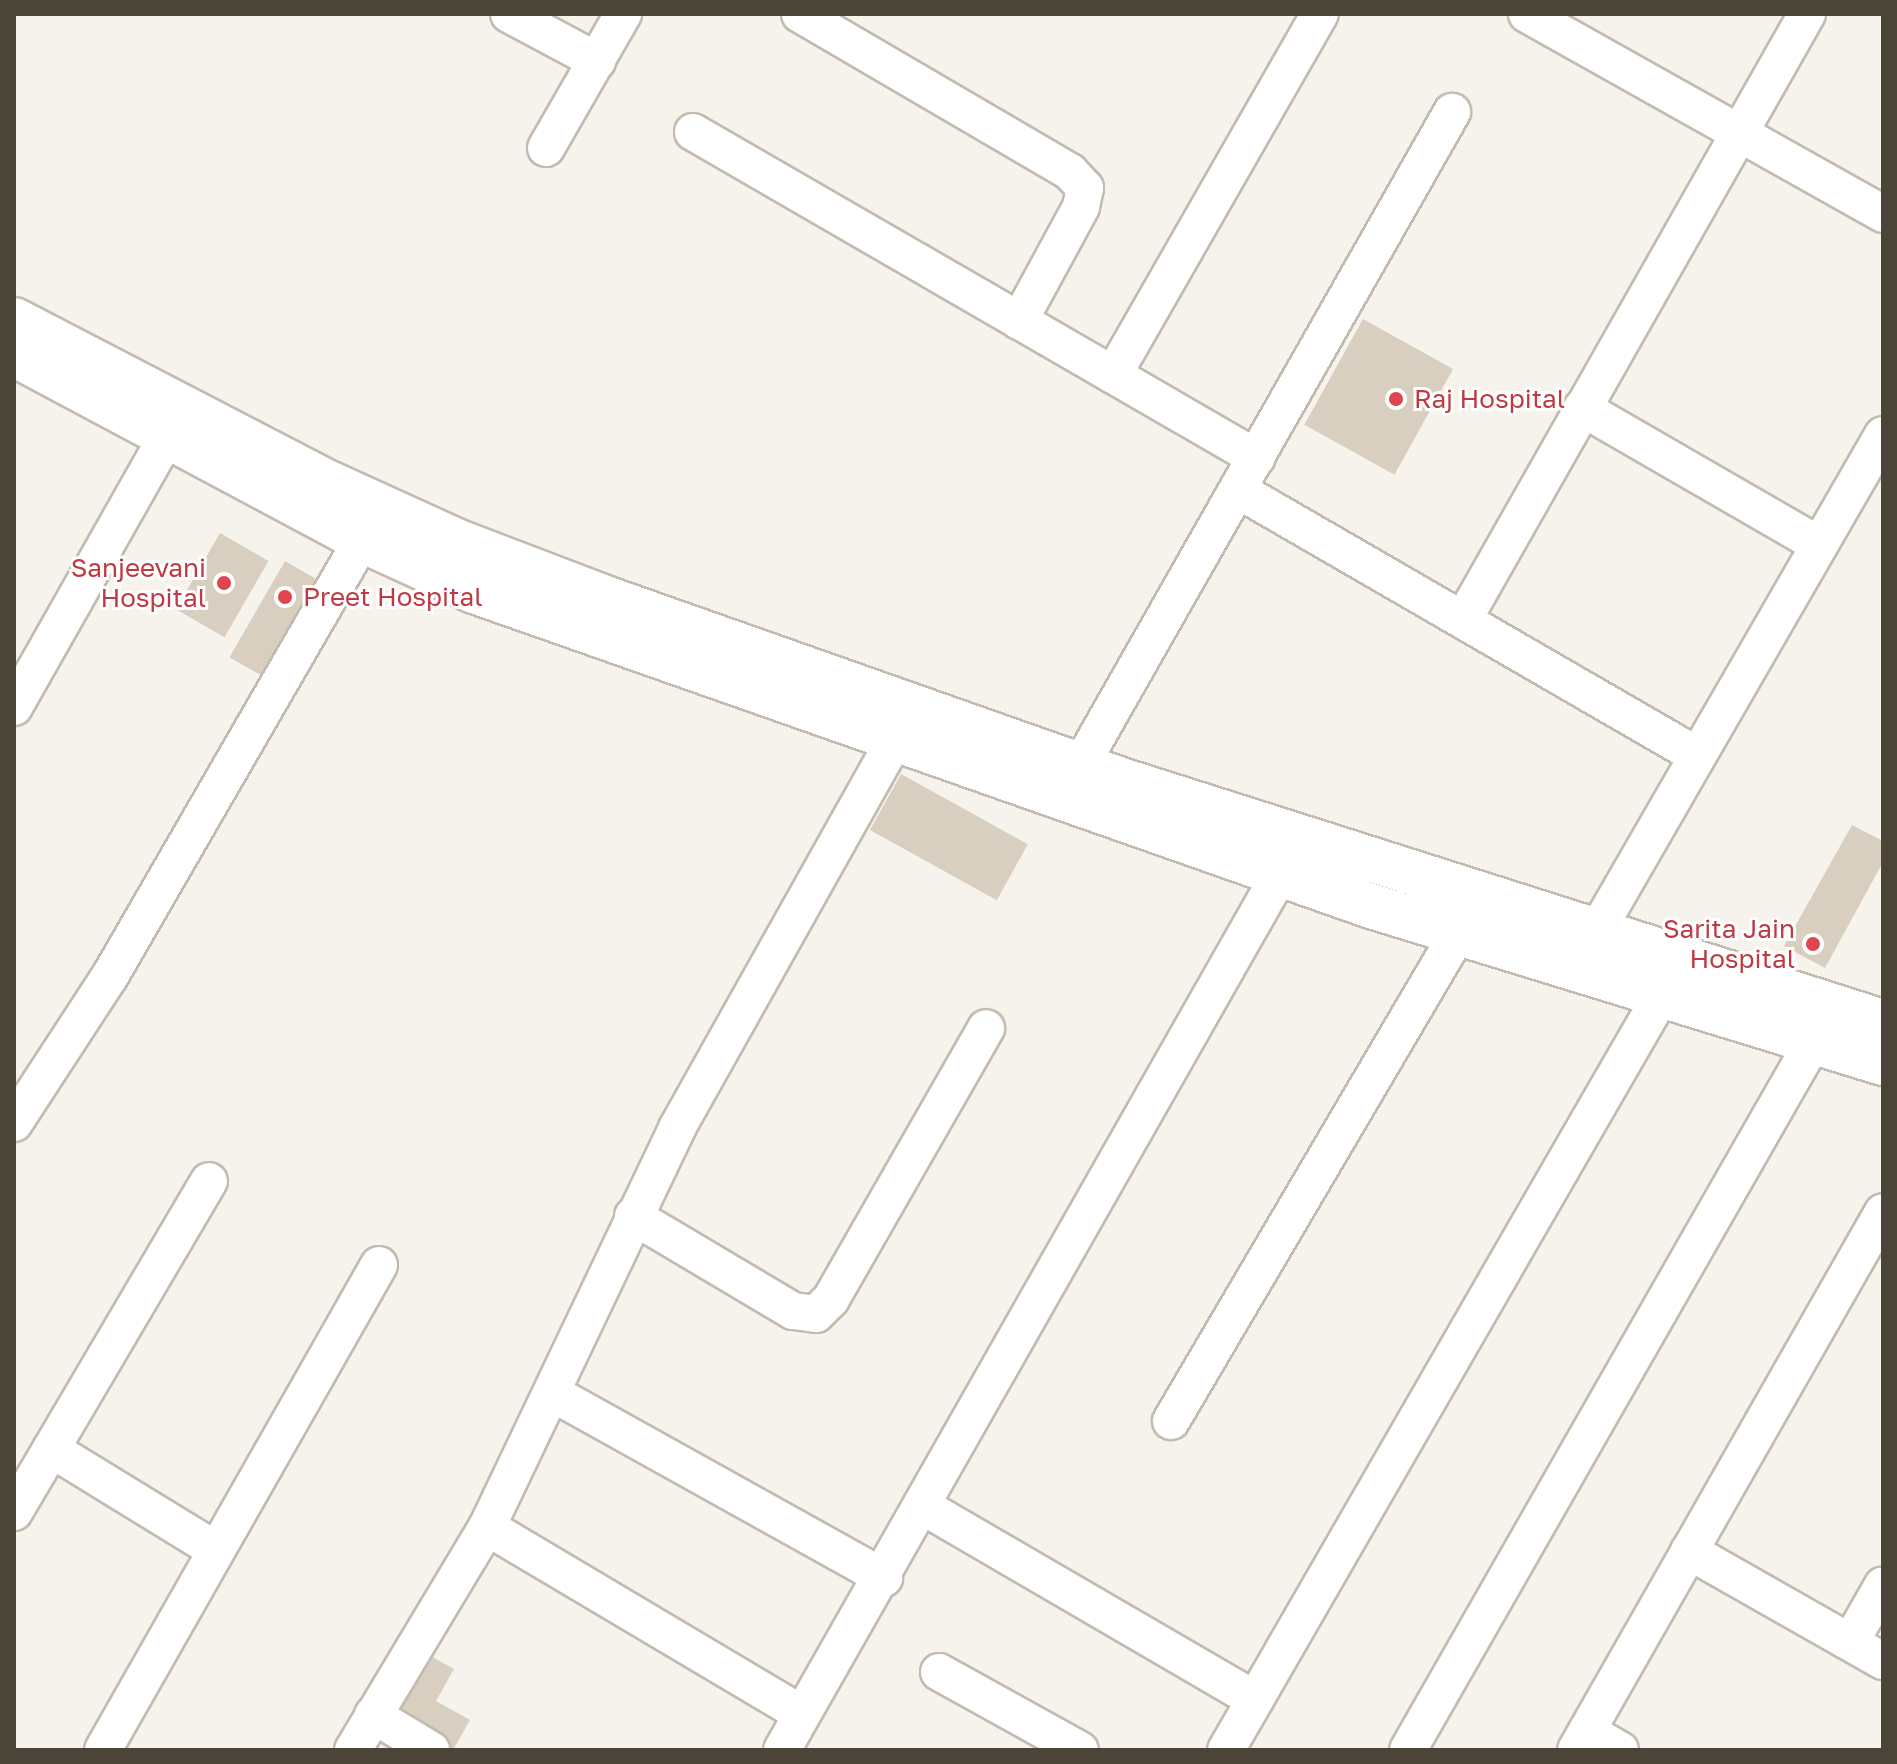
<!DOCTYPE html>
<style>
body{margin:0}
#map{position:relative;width:1897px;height:1764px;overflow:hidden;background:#f6f3ec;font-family:"Golos Text",sans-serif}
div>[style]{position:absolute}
.building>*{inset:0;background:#d8cfc1;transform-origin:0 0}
.roads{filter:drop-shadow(2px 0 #c2bbae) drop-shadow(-2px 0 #c2bbae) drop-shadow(0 2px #c2bbae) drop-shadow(0 -2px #c2bbae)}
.minor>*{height:36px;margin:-18px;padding:0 18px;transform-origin:18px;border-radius:18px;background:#fff}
.tertiary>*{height:44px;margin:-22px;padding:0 22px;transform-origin:22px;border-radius:22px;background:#fff}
.dots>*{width:22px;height:22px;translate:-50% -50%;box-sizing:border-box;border:4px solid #fff;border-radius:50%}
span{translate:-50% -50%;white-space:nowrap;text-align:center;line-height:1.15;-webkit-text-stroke:6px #fff;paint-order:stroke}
.health-label{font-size:26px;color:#be3a42}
.left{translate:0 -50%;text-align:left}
.right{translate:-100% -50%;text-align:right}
.frame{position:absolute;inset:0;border:16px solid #4b4439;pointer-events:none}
</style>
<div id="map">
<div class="building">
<div style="left:1363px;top:319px;width:103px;height:121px;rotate:29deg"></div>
<div style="left:220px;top:533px;width:56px;height:88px;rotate:30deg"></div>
<div style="left:285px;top:561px;width:50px;height:111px;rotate:30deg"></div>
<div style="left:901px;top:774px;width:145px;height:64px;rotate:29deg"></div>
<div style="clip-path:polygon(1852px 825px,1883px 841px,1883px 862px,1825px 968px,1784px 946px)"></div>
<div style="clip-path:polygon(425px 1653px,454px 1669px,436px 1701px,470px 1720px,453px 1750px,390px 1715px)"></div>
</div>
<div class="roads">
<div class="minor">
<div style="left:509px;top:14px;width:100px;rotate:28.1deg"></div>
<div style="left:800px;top:14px;width:313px;rotate:30.3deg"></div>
<div style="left:1070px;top:172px;width:22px;rotate:47deg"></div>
<div style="left:1085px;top:188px;width:19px;rotate:102deg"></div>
<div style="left:1081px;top:207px;width:130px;rotate:118.5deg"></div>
<div style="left:1527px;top:14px;width:408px;rotate:29.3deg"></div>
<div style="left:693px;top:132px;width:651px;rotate:30.03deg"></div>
<div style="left:546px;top:148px;width:155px;rotate:-60.1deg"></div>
<div style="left:1113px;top:375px;width:416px;rotate:-60.2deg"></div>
<div style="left:1582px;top:408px;width:274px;rotate:30deg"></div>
<div style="left:1238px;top:490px;width:529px;rotate:30.05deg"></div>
<div style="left:1463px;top:620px;width:697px;rotate:-60.42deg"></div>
<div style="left:14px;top:707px;width:309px;rotate:-60.5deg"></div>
<div style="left:1067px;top:789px;width:779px;rotate:-60.37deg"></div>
<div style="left:1584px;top:953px;width:598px;rotate:-60.01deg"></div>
<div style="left:14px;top:1123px;width:176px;rotate:-56.9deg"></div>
<div style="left:110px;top:976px;width:504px;rotate:-59.97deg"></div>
<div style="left:633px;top:1216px;width:186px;rotate:30.7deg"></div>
<div style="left:793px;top:1311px;width:23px;rotate:7deg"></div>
<div style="left:816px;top:1314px;width:21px;rotate:-45deg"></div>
<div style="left:831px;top:1299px;width:312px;rotate:-60.2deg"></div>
<div style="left:554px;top:1394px;width:378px;rotate:29.1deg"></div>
<div style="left:1171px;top:1421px;width:564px;rotate:-59.52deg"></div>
<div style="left:51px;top:1449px;width:193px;rotate:31.5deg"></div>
<div style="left:924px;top:1507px;width:383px;rotate:30.2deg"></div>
<div style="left:14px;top:1512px;width:384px;rotate:-59.5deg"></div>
<div style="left:487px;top:1527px;width:366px;rotate:30.7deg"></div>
<div style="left:1689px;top:1551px;width:223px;rotate:29.6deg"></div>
<div style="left:1851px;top:1641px;width:64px;rotate:-60.3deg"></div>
<div style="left:939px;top:1672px;width:161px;rotate:29deg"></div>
<div style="left:373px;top:1715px;width:68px;rotate:31.1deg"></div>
<div style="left:1587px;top:1731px;width:38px;rotate:30deg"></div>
<div style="left:103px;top:1750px;width:558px;rotate:-60.36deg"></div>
<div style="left:353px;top:1750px;width:260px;rotate:-59deg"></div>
<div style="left:487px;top:1527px;width:442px;rotate:-64.5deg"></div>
<div style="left:677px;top:1128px;width:471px;rotate:-60.7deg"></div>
<div style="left:782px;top:1750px;width:1008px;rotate:-60.38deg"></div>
<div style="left:1226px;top:1750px;width:870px;rotate:-60.02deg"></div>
<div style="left:1408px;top:1750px;width:816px;rotate:-60.23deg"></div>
<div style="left:1576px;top:1750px;width:619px;rotate:-60.29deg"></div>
</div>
<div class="tertiary">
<div style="left:14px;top:320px;width:357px;rotate:27.4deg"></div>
<div style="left:331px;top:484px;width:137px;rotate:24.5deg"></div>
<div style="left:456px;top:541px;width:160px;rotate:20.9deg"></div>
<div style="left:605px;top:598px;width:550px;rotate:19.42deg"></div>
<div style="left:1124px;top:781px;width:796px;rotate:17.62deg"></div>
<div style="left:14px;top:354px;width:395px;rotate:28.1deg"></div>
<div style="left:362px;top:540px;width:123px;rotate:24.5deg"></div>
<div style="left:474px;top:591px;width:951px;rotate:19.35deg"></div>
<div style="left:1371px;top:906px;width:536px;rotate:17.05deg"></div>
</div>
</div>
<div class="dots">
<div style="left:1396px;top:399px;background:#e0444e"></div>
<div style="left:224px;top:583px;background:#e0444e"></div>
<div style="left:285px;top:597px;background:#e0444e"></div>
<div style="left:1813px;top:944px;background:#e0444e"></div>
</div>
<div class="health-label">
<span class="left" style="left:1414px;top:399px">Raj Hospital</span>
<span class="right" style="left:206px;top:583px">Sanjeevani<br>Hospital</span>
<span class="left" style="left:303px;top:597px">Preet Hospital</span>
<span class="right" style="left:1795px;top:944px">Sarita Jain<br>Hospital</span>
</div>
<div class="frame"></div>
</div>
